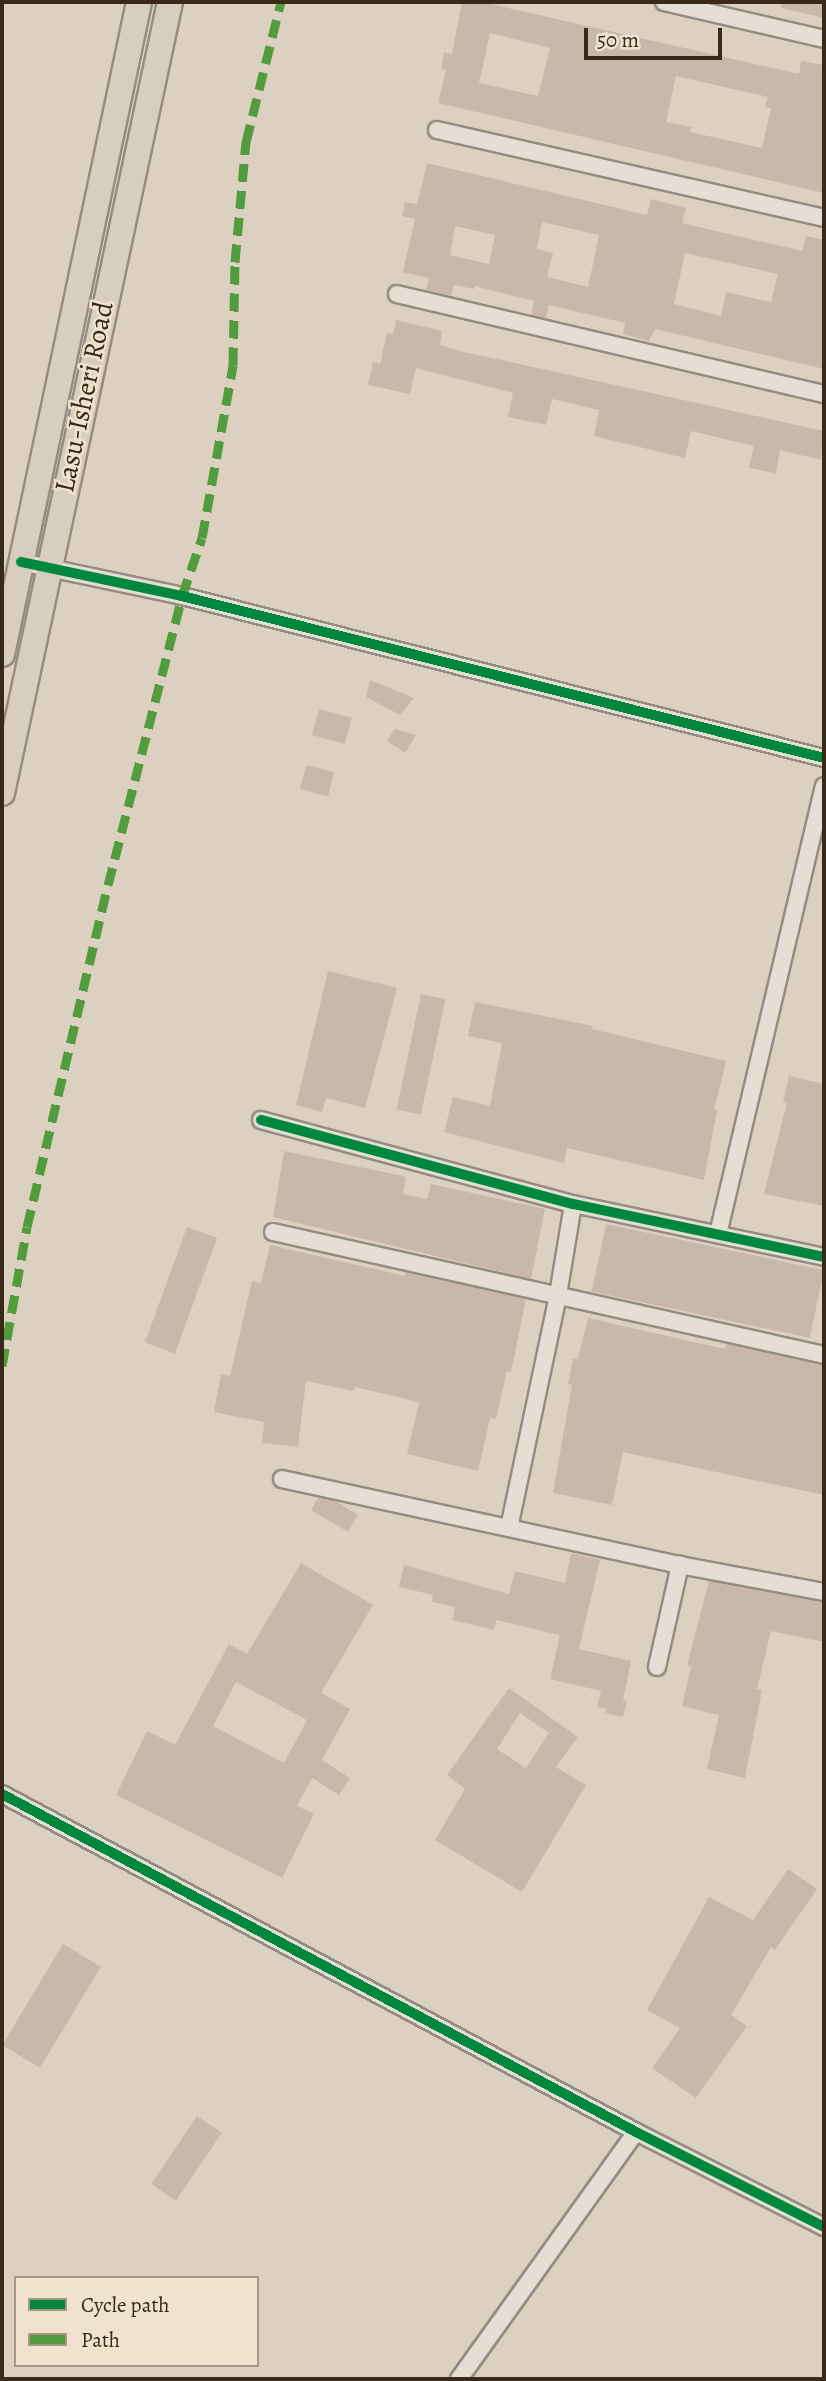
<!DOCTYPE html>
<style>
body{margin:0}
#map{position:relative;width:826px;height:2381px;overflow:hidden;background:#dcd1c0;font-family:Alegreya,serif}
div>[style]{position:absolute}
.building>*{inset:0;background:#c8b8ab;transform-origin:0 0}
.roads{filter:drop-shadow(2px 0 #948c80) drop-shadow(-2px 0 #948c80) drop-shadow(0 2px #948c80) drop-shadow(0 -2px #948c80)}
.street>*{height:16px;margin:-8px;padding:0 8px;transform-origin:8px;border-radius:8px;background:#e4ded5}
.primary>*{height:24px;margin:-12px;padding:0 12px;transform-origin:12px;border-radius:12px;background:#d8cec0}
.quiet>*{height:9px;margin-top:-4.5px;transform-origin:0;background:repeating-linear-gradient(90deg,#529c3e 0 18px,transparent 0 27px)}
.cycleway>*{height:10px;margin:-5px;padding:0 5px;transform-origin:5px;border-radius:5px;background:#00873e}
span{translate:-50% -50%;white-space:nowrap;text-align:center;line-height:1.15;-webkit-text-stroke:5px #f0e2ce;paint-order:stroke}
.street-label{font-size:28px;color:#392918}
.frame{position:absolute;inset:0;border:4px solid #392918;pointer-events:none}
.legend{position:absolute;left:14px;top:2276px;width:245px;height:91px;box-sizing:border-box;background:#f0e2ce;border:2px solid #a79885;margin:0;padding:9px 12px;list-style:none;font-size:21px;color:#392918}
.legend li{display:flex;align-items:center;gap:14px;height:35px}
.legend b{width:35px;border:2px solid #a79885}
.scale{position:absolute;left:584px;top:28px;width:138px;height:32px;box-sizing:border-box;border:4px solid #392918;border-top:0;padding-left:9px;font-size:21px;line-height:24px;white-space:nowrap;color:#392918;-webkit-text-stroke:5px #f0e2ce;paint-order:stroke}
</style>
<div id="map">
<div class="building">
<div style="clip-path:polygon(evenodd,462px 2px,482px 2px,799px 74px,801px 61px,824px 65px,824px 193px,438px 103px,446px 70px,441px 69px,444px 52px,452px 54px,462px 2px,490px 33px,550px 48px,538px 96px,479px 83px,490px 33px,462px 2px,676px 76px,768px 97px,765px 107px,771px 108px,762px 148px,690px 132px,691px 127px,666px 122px,676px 76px)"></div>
<div style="clip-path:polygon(782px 2px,824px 2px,824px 18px,781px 8px)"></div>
<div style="clip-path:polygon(evenodd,427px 163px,647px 215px,651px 199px,686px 208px,682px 223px,802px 251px,806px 236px,824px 240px,824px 369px,655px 329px,649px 341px,623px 334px,625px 323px,549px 305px,546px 318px,531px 315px,534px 301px,475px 286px,474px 289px,454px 285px,451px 296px,426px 290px,429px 278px,403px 272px,415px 219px,402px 216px,405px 202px,417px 204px,427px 163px,542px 222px,599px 235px,588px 287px,547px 277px,553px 253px,537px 249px,542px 222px,427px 163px,455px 226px,495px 235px,489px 264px,450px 255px,455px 226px,427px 163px,685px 253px,778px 274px,771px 302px,726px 292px,721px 316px,674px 304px,685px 253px)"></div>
<div style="clip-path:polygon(396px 320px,442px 331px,440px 345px,460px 351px,824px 431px,821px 460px,780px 450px,776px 473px,749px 468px,754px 446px,691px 431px,685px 458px,594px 436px,599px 410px,552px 399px,546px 425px,508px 417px,513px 393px,416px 368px,410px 394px,368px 385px,373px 362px,380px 364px,387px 333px,393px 334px)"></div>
<div style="clip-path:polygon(370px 680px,414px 698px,400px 715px,366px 697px)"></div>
<div style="left:319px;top:709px;width:34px;height:27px;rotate:15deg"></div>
<div style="clip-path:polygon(395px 729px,416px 735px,405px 753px,387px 741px)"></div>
<div style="left:306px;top:765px;width:29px;height:25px;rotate:14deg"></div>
<div style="clip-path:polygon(328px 971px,397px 988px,365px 1108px,326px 1098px,322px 1112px,296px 1105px)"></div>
<div style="left:421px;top:994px;width:25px;height:118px;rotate:12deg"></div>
<div style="clip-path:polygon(475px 1002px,593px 1026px,592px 1029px,726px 1061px,714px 1110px,717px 1110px,704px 1180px,567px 1148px,564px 1163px,444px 1132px,453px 1097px,490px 1106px,502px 1043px,468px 1036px)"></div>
<div style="clip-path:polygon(789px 1076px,824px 1084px,824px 1206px,764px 1194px,787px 1103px,783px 1102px)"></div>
<div style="clip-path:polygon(284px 1151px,403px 1176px,406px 1178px,403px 1194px,427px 1199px,431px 1184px,545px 1209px,531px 1279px,273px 1217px)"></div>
<div style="left:606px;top:1224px;width:223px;height:69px;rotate:12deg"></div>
<div style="left:187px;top:1227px;width:32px;height:123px;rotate:20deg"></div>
<div style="clip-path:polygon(270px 1245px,405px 1276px,406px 1272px,526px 1299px,511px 1372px,507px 1371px,496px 1419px,490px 1418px,478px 1471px,407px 1454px,419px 1402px,355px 1387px,354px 1391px,306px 1381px,298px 1447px,262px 1443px,264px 1422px,214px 1412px,221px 1374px,230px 1376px,252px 1281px,261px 1283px)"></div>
<div style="clip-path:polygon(588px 1318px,725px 1349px,726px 1344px,824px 1365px,824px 1495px,623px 1452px,612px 1505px,553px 1493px,572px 1385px,568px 1384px,573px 1358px,578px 1359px)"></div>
<div style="clip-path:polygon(318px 1498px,335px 1501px,358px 1515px,348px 1532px,311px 1510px)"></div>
<div style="clip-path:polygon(571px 1553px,600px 1560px,579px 1649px,631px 1661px,623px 1700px,627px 1701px,623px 1717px,605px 1713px,606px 1709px,597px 1707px,601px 1691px,550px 1679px,560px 1635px,496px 1620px,494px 1630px,452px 1620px,455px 1607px,432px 1602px,433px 1595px,399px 1587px,404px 1565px,509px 1594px,515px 1571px,565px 1583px)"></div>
<div style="clip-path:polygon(evenodd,301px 1563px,373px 1605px,321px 1693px,350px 1709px,322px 1760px,350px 1778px,339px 1795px,312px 1778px,297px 1806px,314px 1814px,282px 1878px,116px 1795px,147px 1731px,175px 1745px,229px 1644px,247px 1654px,301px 1563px,236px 1682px,307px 1720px,284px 1763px,213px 1726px,236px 1682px)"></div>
<div style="clip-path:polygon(709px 1581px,824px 1602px,824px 1642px,771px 1631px,757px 1689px,762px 1690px,745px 1778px,707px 1769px,719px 1715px,682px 1706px,691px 1666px,687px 1665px)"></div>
<div style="clip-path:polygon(evenodd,509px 1688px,578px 1737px,556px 1767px,586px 1785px,522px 1892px,435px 1840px,465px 1789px,447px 1775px,509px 1688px,520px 1713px,549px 1733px,526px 1768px,497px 1749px,520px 1713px)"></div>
<div style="clip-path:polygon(788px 1869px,817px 1889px,775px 1950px,771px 1947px,731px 2015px,747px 2026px,696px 2098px,652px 2068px,680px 2028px,647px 2010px,709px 1897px,753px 1920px)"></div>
<div style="left:63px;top:1944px;width:44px;height:118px;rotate:31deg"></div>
<div style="left:197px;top:2116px;width:30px;height:82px;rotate:34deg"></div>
</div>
<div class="roads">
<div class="street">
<div style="left:664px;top:2px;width:164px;rotate:13deg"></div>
<div style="left:437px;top:130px;width:397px;rotate:12.8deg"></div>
<div style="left:397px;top:294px;width:439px;rotate:13.2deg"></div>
<div style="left:21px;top:562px;width:165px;rotate:11.9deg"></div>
<div style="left:182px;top:596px;width:662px;rotate:14.16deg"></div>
<div style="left:261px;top:1120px;width:323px;rotate:15.1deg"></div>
<div style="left:573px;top:1204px;width:257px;rotate:11.9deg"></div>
<div style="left:273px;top:1232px;width:565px;rotate:12.58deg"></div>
<div style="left:718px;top:1234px;width:460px;rotate:-76.7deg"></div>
<div style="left:282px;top:1479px;width:407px;rotate:12.2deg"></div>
<div style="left:680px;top:1565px;width:147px;rotate:10.6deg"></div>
<div style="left:509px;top:1528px;width:238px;rotate:-78.1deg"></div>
<div style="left:558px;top:1295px;width:92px;rotate:-80.6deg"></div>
<div style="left:657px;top:1667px;width:105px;rotate:-77.3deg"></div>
<div style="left:2px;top:1794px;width:718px;rotate:28.06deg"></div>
<div style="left:636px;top:2132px;width:211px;rotate:26.8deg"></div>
<div style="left:459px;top:2379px;width:304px;rotate:-54.4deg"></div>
</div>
<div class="primary">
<div style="left:2px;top:654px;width:666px;rotate:-78.13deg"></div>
<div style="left:2px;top:793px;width:809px;rotate:-78.01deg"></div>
</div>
</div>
<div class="quiet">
<div style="left:2px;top:1366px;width:141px;rotate:-79.8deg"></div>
<div style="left:27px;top:1227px;width:351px;rotate:-76.7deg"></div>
<div style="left:108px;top:885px;width:298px;rotate:-75.6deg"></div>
<div style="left:182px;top:596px;width:61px;rotate:-71deg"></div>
<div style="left:202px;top:538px;width:176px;rotate:-79.8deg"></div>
<div style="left:233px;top:365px;width:103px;rotate:-88.9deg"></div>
<div style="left:235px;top:262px;width:121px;rotate:-84.8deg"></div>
<div style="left:246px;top:142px;width:144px;rotate:-76deg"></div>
</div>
<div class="cycleway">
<div style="left:21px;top:562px;width:165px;rotate:11.9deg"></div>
<div style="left:182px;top:596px;width:662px;rotate:14.16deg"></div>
<div style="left:261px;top:1120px;width:323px;rotate:15.1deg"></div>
<div style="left:573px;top:1204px;width:257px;rotate:11.9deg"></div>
<div style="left:2px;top:1794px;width:718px;rotate:28.06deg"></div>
<div style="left:636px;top:2132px;width:211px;rotate:26.8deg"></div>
</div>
<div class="street-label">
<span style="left:84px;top:397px;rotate:-78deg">Lasu-Isheri Road</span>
</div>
<div class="frame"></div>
<ul class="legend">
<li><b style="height:9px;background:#00873e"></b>Cycle path</li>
<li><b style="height:9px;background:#529c3e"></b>Path</li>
</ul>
<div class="scale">50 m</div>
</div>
